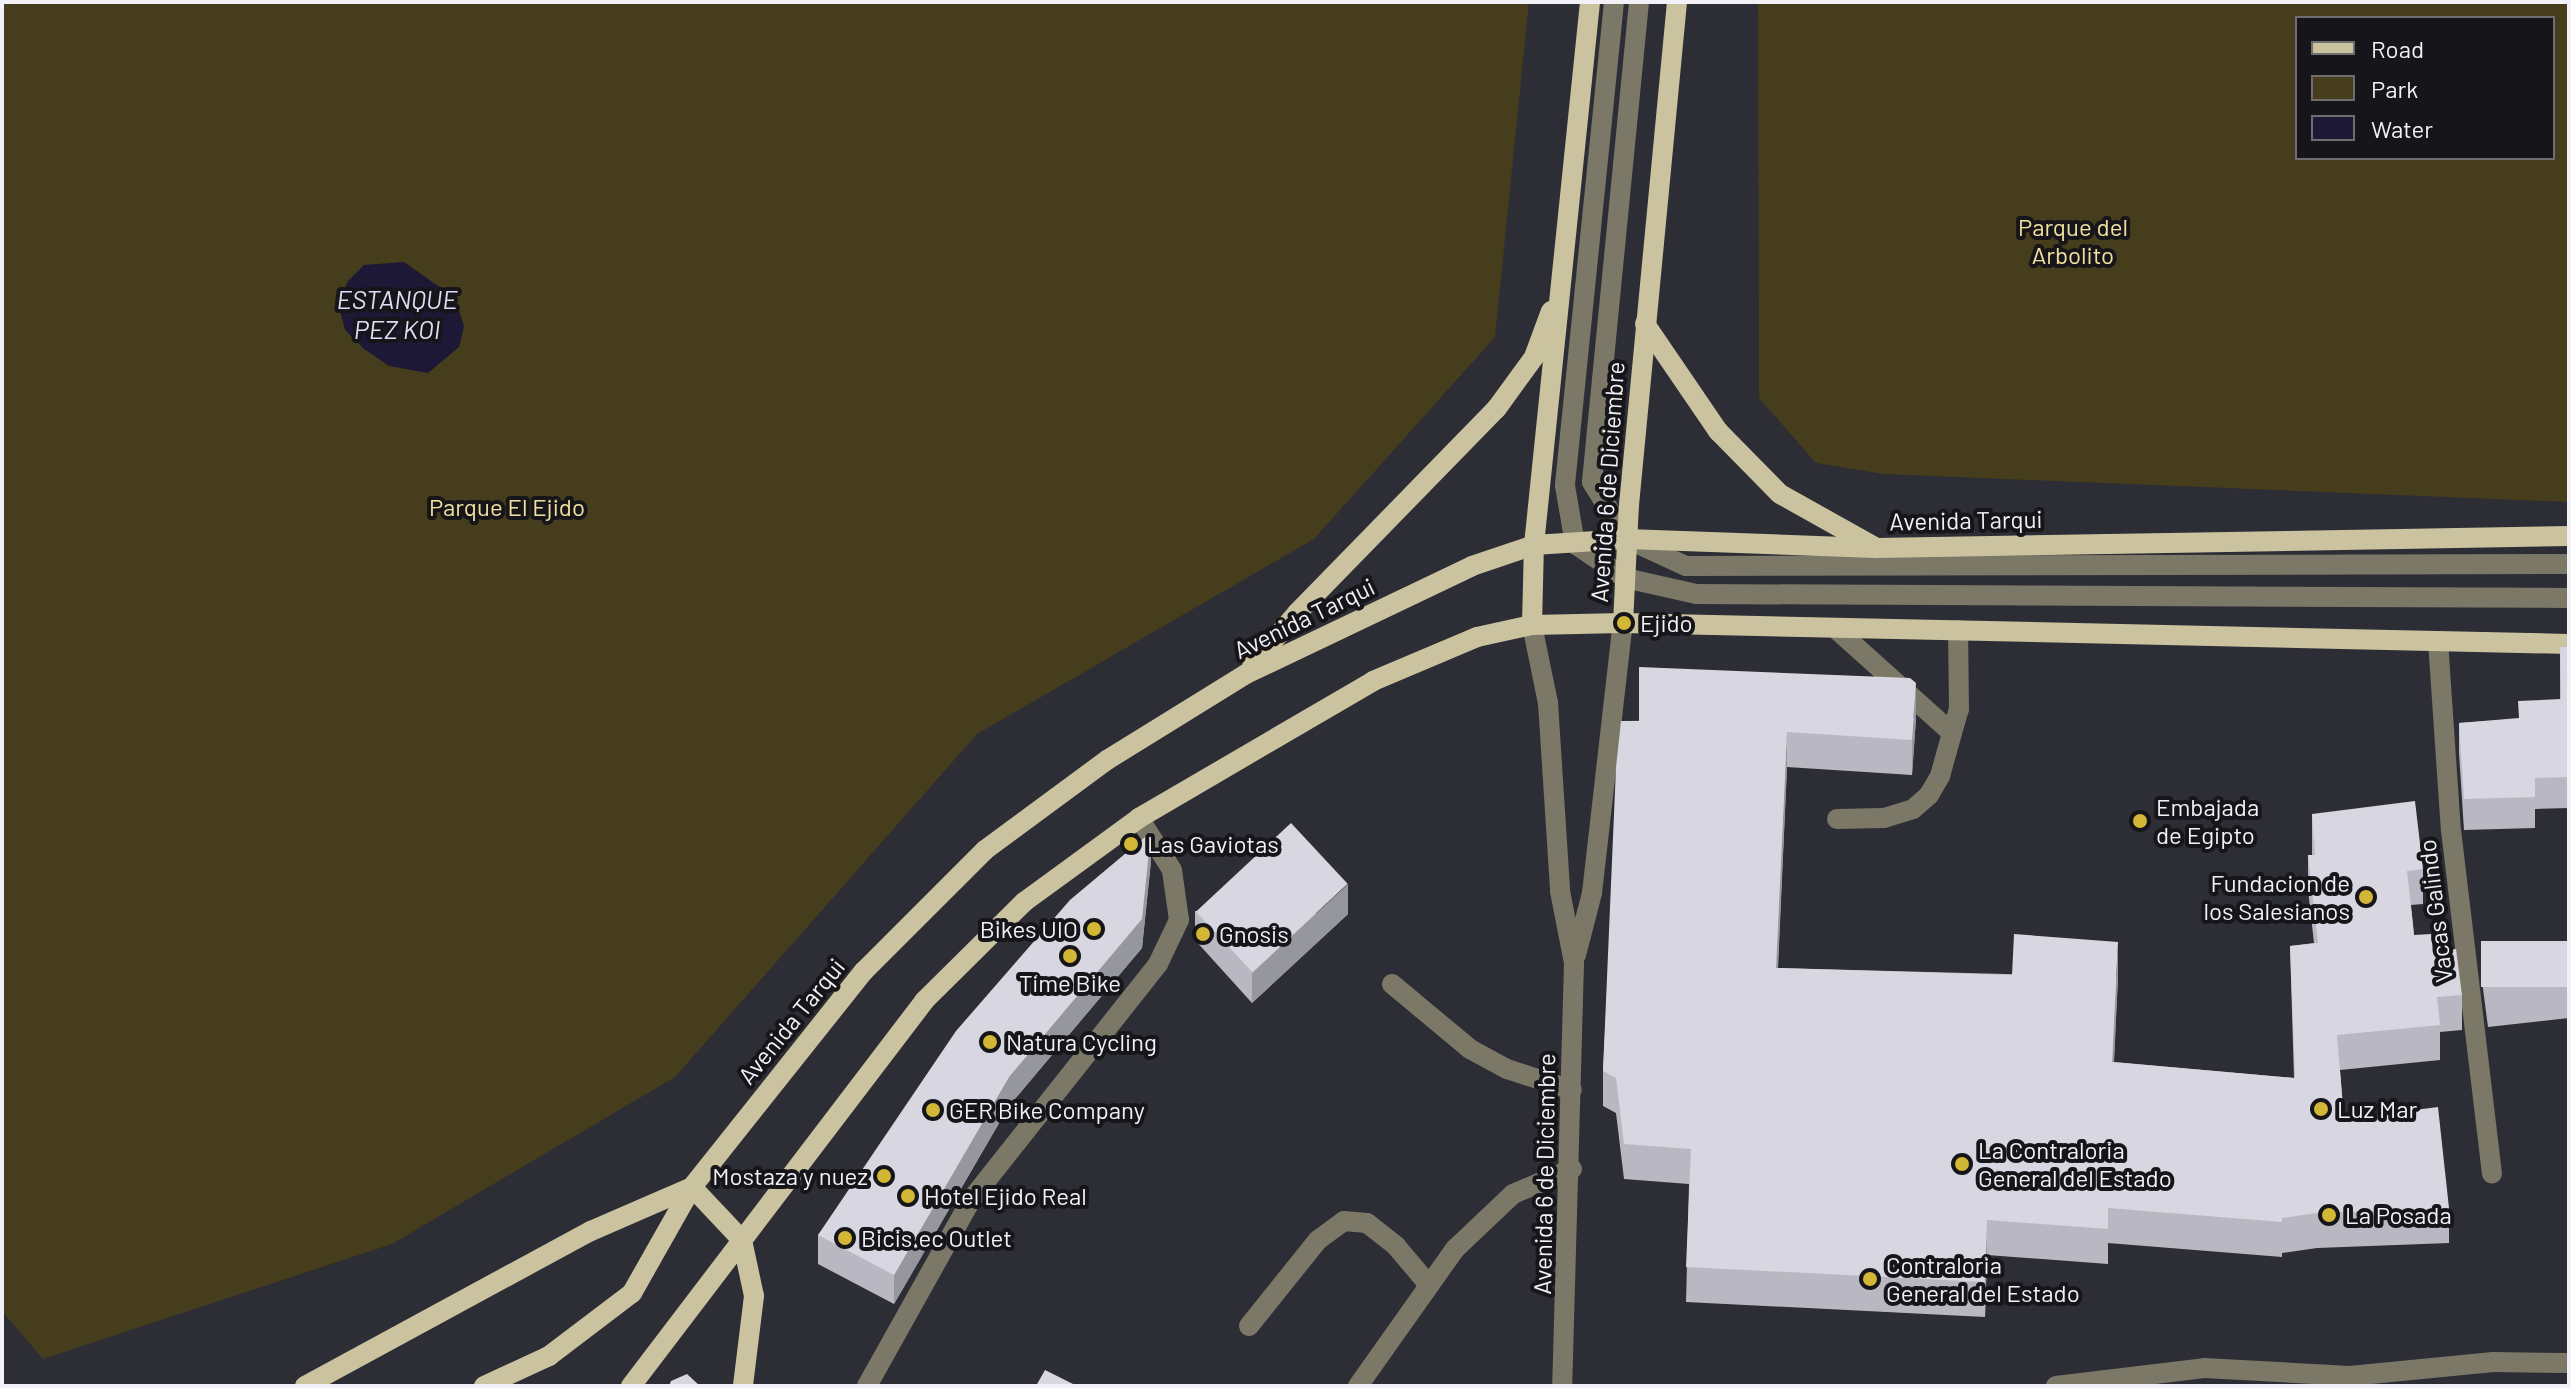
<!DOCTYPE html>
<style>
body{margin:0}
#map{position:relative;width:2571px;height:1388px;overflow:hidden;background:#2d2d35;font-family:Barlow,sans-serif}
div>[style]{position:absolute}
.green>*{inset:0;background:#453d1c}
.water>*{inset:0;background:#1e1837}
.minor>*{height:20px;margin:-10px;padding:0 10px;transform-origin:10px;border-radius:10px;background:#7c7867}
.major>*{height:20px;margin:-10px;padding:0 10px;transform-origin:10px;border-radius:10px;background:#cbc39f}
.wall>*{inset:0;background:#b9b8c2}
.shaded-wall>*{inset:0;background:#96969e}
.building>*{inset:0;background:#d7d6e1;transform-origin:0 0}
.dots>*{width:22px;height:22px;translate:-50% -50%;box-sizing:border-box;border:4px solid #161519;border-radius:50%}
span{translate:-50% -50%;white-space:nowrap;text-align:center;line-height:1.15;-webkit-text-stroke:8px #161519;paint-order:stroke}
.park-label{font-size:24px;color:#f2e29e}
.street-label{font-size:24px;color:#f2f1f7}
.poi-label{font-size:24px;color:#f2f1f7}
.left{translate:0 -50%;text-align:left}
.right{translate:-100% -50%;text-align:right}
.water-label{font-size:26px;color:#dfdcf6;font-style:italic}
.frame{position:absolute;inset:0;border:4px solid #f2f1f7;pointer-events:none}
.legend{position:absolute;left:2295px;top:16px;width:260px;height:144px;box-sizing:border-box;background:#161519;border:2px solid #6e6d72;margin:0;padding:10px 14px;list-style:none;font-size:24px;color:#f2f1f7}
.legend li{display:flex;align-items:center;gap:16px;height:40px}
.legend b{width:40px;border:2px solid #6e6d72}
</style>
<div id="map">
<div class="green">
<div style="clip-path:polygon(2px 2px,1529px 2px,1495px 337px,1314px 539px,977px 734px,675px 1077px,392px 1244px,43px 1359px,2px 1311px)"></div>
<div style="clip-path:polygon(evenodd,1758px 2px,2569px 2px,2569px 502px,1883px 474px,1816px 463px,1759px 398px,1758px 2px,2297px 18px,2553px 18px,2553px 158px,2297px 158px,2297px 18px)"></div>
</div>
<div class="water">
<div style="clip-path:polygon(404px 262px,455px 298px,464px 326px,459px 347px,428px 373px,389px 366px,364px 349px,345px 330px,338px 303px,348px 281px,364px 265px)"></div>
</div>
<div class="minor">
<div style="left:1614px;top:2px;width:486px;rotate:95.8deg"></div>
<div style="left:1565px;top:486px;width:59px;rotate:80.2deg"></div>
<div style="left:1575px;top:544px;width:60px;rotate:34.2deg"></div>
<div style="left:1625px;top:578px;width:73px;rotate:12.7deg"></div>
<div style="left:1696px;top:594px;width:873px;rotate:0.26deg"></div>
<div style="left:1639px;top:2px;width:482px;rotate:95.6deg"></div>
<div style="left:1592px;top:482px;width:67px;rotate:58.4deg"></div>
<div style="left:1627px;top:539px;width:65px;rotate:24.6deg"></div>
<div style="left:1686px;top:566px;width:883px;rotate:-0.13deg"></div>
<div style="left:1532px;top:625px;width:80px;rotate:78.4deg"></div>
<div style="left:1548px;top:703px;width:188px;rotate:86.3deg"></div>
<div style="left:1560px;top:891px;width:73px;rotate:79deg"></div>
<div style="left:1574px;top:963px;width:423px;rotate:91.6deg"></div>
<div style="left:1835px;top:628px;width:157px;rotate:41.9deg"></div>
<div style="left:1952px;top:733px;width:25px;rotate:-74deg"></div>
<div style="left:1959px;top:709px;width:79px;rotate:-90.7deg"></div>
<div style="left:2438px;top:641px;width:189px;rotate:86.1deg"></div>
<div style="left:2451px;top:830px;width:346px;rotate:83.2deg"></div>
<div style="left:1837px;top:819px;width:47px;rotate:-1.2deg"></div>
<div style="left:1884px;top:818px;width:30px;rotate:-17deg"></div>
<div style="left:1913px;top:809px;width:21px;rotate:-41deg"></div>
<div style="left:1929px;top:795px;width:22px;rotate:-60deg"></div>
<div style="left:1940px;top:776px;width:45px;rotate:-74.4deg"></div>
<div style="left:1576px;top:955px;width:64px;rotate:-75.5deg"></div>
<div style="left:1592px;top:893px;width:272px;rotate:-83.5deg"></div>
<div style="left:1392px;top:984px;width:102px;rotate:39.8deg"></div>
<div style="left:1470px;top:1049px;width:42px;rotate:28.4deg"></div>
<div style="left:1507px;top:1069px;width:68px;rotate:17.9deg"></div>
<div style="left:1249px;top:1326px;width:110px;rotate:-51.3deg"></div>
<div style="left:1318px;top:1240px;width:32px;rotate:-36deg"></div>
<div style="left:1344px;top:1221px;width:23px;rotate:5deg"></div>
<div style="left:1367px;top:1223px;width:37px;rotate:38deg"></div>
<div style="left:1396px;top:1246px;width:51px;rotate:49.8deg"></div>
<div style="left:867px;top:1386px;width:213px;rotate:-60.8deg"></div>
<div style="left:971px;top:1200px;width:301px;rotate:-51.6deg"></div>
<div style="left:1158px;top:964px;width:49px;rotate:-64.5deg"></div>
<div style="left:1179px;top:920px;width:50px;rotate:-98deg"></div>
<div style="left:1172px;top:870px;width:62px;rotate:-122.4deg"></div>
<div style="left:1358px;top:1386px;width:168px;rotate:-54.7deg"></div>
<div style="left:1455px;top:1249px;width:80px;rotate:-43.5deg"></div>
<div style="left:1513px;top:1194px;width:64px;rotate:-23deg"></div>
<div style="left:2056px;top:1386px;width:149px;rotate:-6.9deg"></div>
<div style="left:2204px;top:1368px;width:146px;rotate:3.1deg"></div>
<div style="left:2350px;top:1376px;width:144px;rotate:-5.6deg"></div>
<div style="left:2493px;top:1362px;width:76px;rotate:0.8deg"></div>
</div>
<div class="major">
<div style="left:1645px;top:324px;width:130px;rotate:55.7deg"></div>
<div style="left:1718px;top:431px;width:88px;rotate:45.5deg"></div>
<div style="left:1780px;top:494px;width:107px;rotate:29.2deg"></div>
<div style="left:1623px;top:623px;width:118px;rotate:-87.1deg"></div>
<div style="left:1629px;top:505px;width:505px;rotate:-84.55deg"></div>
<div style="left:1532px;top:625px;width:80px;rotate:-88.6deg"></div>
<div style="left:1534px;top:545px;width:546px;rotate:-84.11deg"></div>
<div style="left:1252px;top:666px;width:70px;rotate:-49.7deg"></div>
<div style="left:1297px;top:613px;width:286px;rotate:-45.7deg"></div>
<div style="left:1497px;top:408px;width:63px;rotate:-54deg"></div>
<div style="left:1534px;top:357px;width:49px;rotate:-69.7deg"></div>
<div style="left:692px;top:1187px;width:73px;rotate:46.7deg"></div>
<div style="left:742px;top:1240px;width:57px;rotate:77.9deg"></div>
<div style="left:754px;top:1296px;width:91px;rotate:97deg"></div>
<div style="left:305px;top:1386px;width:325px;rotate:-28.5deg"></div>
<div style="left:591px;top:1231px;width:110px;rotate:-23.5deg"></div>
<div style="left:692px;top:1187px;width:276px;rotate:-51.5deg"></div>
<div style="left:864px;top:971px;width:171px;rotate:-45deg"></div>
<div style="left:985px;top:850px;width:152px;rotate:-36.4deg"></div>
<div style="left:1107px;top:760px;width:163px;rotate:-31.7deg"></div>
<div style="left:1246px;top:674px;width:250px;rotate:-25.5deg"></div>
<div style="left:1472px;top:566px;width:65px;rotate:-18.7deg"></div>
<div style="left:1534px;top:545px;width:93px;rotate:-3.7deg"></div>
<div style="left:1627px;top:539px;width:249px;rotate:2.1deg"></div>
<div style="left:1876px;top:548px;width:693px;rotate:-0.99deg"></div>
<div style="left:484px;top:1386px;width:72px;rotate:-24.8deg"></div>
<div style="left:549px;top:1356px;width:104px;rotate:-37.2deg"></div>
<div style="left:632px;top:1293px;width:122px;rotate:-60.5deg"></div>
<div style="left:631px;top:1386px;width:484px;rotate:-52.7deg"></div>
<div style="left:924px;top:1001px;width:141px;rotate:-44.7deg"></div>
<div style="left:1024px;top:902px;width:142px;rotate:-36.1deg"></div>
<div style="left:1139px;top:818px;width:271px;rotate:-30.3deg"></div>
<div style="left:1373px;top:681px;width:113px;rotate:-22.9deg"></div>
<div style="left:1477px;top:637px;width:56px;rotate:-12.3deg"></div>
<div style="left:1532px;top:625px;width:91px;rotate:-1.3deg"></div>
<div style="left:1623px;top:623px;width:946px;rotate:1.27deg"></div>
</div>
<div class="wall">
<div style="clip-path:polygon(2560px 647px,2569px 647px,2569px 808px,2535px 809px,2535px 828px,2464px 830px,2459px 753px,2459px 723px,2518px 719px,2560px 699px)"></div>
<div style="clip-path:polygon(1916px 718px,1912px 775px,1787px 767px,1778px 968px,2118px 977px,2114px 1062px,2294px 1078px,2290px 946px,2314px 943px,2308px 890px,2308px 855px,2312px 855px,2312px 814px,2423px 869px,2423px 904px,2411px 905px,2414px 935px,2433px 952px,2462px 995px,2462px 1030px,2440px 1032px,2440px 1060px,2340px 1070px,2344px 1119px,2449px 1208px,2449px 1243px,2317px 1248px,2282px 1253px,2282px 1257px,2108px 1243px,2108px 1264px,1987px 1255px,1985px 1317px,1686px 1302px,1689px 1184px,1624px 1179px,1616px 1113px,1603px 1106px,1603px 1071px,1621px 721px)"></div>
<div style="clip-path:polygon(1151px 861px,1142px 948px,1009px 1106px,894px 1304px,818px 1264px,818px 1235px)"></div>
<div style="clip-path:polygon(1195px 911px,1348px 914px,1252px 1003px,1195px 940px)"></div>
<div style="clip-path:polygon(2569px 941px,2569px 1018px,2488px 1027px,2482px 981px,2482px 951px)"></div>
</div>
<div class="shaded-wall">
<div style="clip-path:polygon(1916px 683px,1916px 718px,1912px 775px,1912px 740px)"></div>
<div style="clip-path:polygon(1787px 732px,1787px 767px,1776px 1003px,1776px 968px)"></div>
<div style="clip-path:polygon(1151px 832px,1151px 861px,1142px 948px,1009px 1106px,894px 1304px,894px 1275px)"></div>
<div style="clip-path:polygon(1348px 884px,1348px 914px,1252px 1003px,1252px 973px)"></div>
<div style="clip-path:polygon(2118px 942px,2118px 977px,2112px 1097px,2112px 1062px)"></div>
<div style="clip-path:polygon(1987px 1220px,1987px 1255px,1985px 1317px,1985px 1282px)"></div>
</div>
<div class="building">
<div style="clip-path:polygon(2560px 647px,2569px 647px,2569px 777px,2535px 778px,2535px 797px,2464px 799px,2459px 723px,2519px 718px,2518px 701px,2561px 699px)"></div>
<div style="clip-path:polygon(1639px 667px,1910px 678px,1916px 683px,1912px 740px,1787px 732px,1776px 968px,2012px 975px,2014px 934px,2118px 942px,2112px 1062px,2295px 1078px,2290px 946px,2318px 943px,2308px 855px,2315px 855px,2312px 814px,2415px 801px,2423px 869px,2407px 871px,2414px 935px,2431px 934px,2433px 952px,2456px 949px,2462px 995px,2437px 997px,2440px 1025px,2337px 1035px,2344px 1119px,2438px 1107px,2449px 1208px,2317px 1213px,2282px 1218px,2282px 1222px,2108px 1208px,2108px 1229px,1987px 1220px,1985px 1282px,1686px 1267px,1691px 1149px,1624px 1144px,1616px 1078px,1603px 1071px,1616px 767px,1621px 721px,1639px 721px)"></div>
<div style="left:1291px;top:823px;width:83px;height:130px;rotate:47deg"></div>
<div style="clip-path:polygon(1151px 832px,1142px 919px,1009px 1077px,894px 1275px,818px 1235px,956px 1031px,1070px 900px)"></div>
<div style="left:2569px;top:941px;width:46px;height:88px;rotate:90deg"></div>
<div style="clip-path:polygon(1045px 1370px,1077px 1386px,1036px 1386px)"></div>
<div style="clip-path:polygon(687px 1374px,700px 1386px,669px 1386px,671px 1381px)"></div>
</div>
<div class="dots">
<div style="left:1624px;top:623px;background:#d2b635"></div>
<div style="left:2140px;top:821px;background:#d2b635"></div>
<div style="left:1131px;top:844px;background:#d2b635"></div>
<div style="left:2366px;top:897px;background:#d2b635"></div>
<div style="left:1094px;top:929px;background:#d2b635"></div>
<div style="left:1203px;top:934px;background:#d2b635"></div>
<div style="left:1070px;top:956px;background:#d2b635"></div>
<div style="left:990px;top:1042px;background:#d2b635"></div>
<div style="left:2321px;top:1109px;background:#d2b635"></div>
<div style="left:933px;top:1110px;background:#d2b635"></div>
<div style="left:1962px;top:1164px;background:#d2b635"></div>
<div style="left:884px;top:1176px;background:#d2b635"></div>
<div style="left:908px;top:1196px;background:#d2b635"></div>
<div style="left:2329px;top:1215px;background:#d2b635"></div>
<div style="left:845px;top:1238px;background:#d2b635"></div>
<div style="left:1870px;top:1279px;background:#d2b635"></div>
</div>
<div class="park-label">
<span style="left:2073px;top:241px">Parque del<br>Arbolito</span>
<span style="left:507px;top:507px">Parque El Ejido</span>
</div>
<div class="street-label">
<span style="left:1607px;top:482px;rotate:-86deg">Avenida 6 de Diciembre</span>
<span style="left:1966px;top:520px;rotate:-1deg">Avenida Tarqui</span>
<span style="left:1304px;top:618px;rotate:-26deg">Avenida Tarqui</span>
<span style="left:2435px;top:911px;rotate:-97deg">Vacas Galindo</span>
<span style="left:791px;top:1021px;rotate:-51deg">Avenida Tarqui</span>
<span style="left:1544px;top:1174px;rotate:-89deg">Avenida 6 de Diciembre</span>
</div>
<div class="poi-label">
<span class="left" style="left:1640px;top:623px">Ejido</span>
<span class="left" style="left:2156px;top:821px">Embajada<br>de Egipto</span>
<span class="left" style="left:1147px;top:844px">Las Gaviotas</span>
<span class="right" style="left:2350px;top:897px">Fundacion de<br>los Salesianos</span>
<span class="right" style="left:1078px;top:929px">Bikes UIO</span>
<span class="left" style="left:1219px;top:934px">Gnosis</span>
<span style="left:1070px;top:983px">Time Bike</span>
<span class="left" style="left:1006px;top:1042px">Natura Cycling</span>
<span class="left" style="left:2337px;top:1109px">Luz Mar</span>
<span class="left" style="left:949px;top:1110px">GER Bike Company</span>
<span class="left" style="left:1978px;top:1164px">La Contraloria<br>General del Estado</span>
<span class="right" style="left:868px;top:1176px">Mostaza y nuez</span>
<span class="left" style="left:924px;top:1196px">Hotel Ejido Real</span>
<span class="left" style="left:2345px;top:1215px">La Posada</span>
<span class="left" style="left:861px;top:1238px">Bicis.ec Outlet</span>
<span class="left" style="left:1886px;top:1279px">Contraloria<br>General del Estado</span>
</div>
<div class="water-label">
<span style="left:397px;top:314px">ESTANQUE<br>PEZ KOI</span>
</div>
<div class="frame"></div>
<ul class="legend">
<li><b style="height:10px;background:#cbc39f"></b>Road</li>
<li><b style="height:22px;background:#453d1c"></b>Park</li>
<li><b style="height:22px;background:#1e1837"></b>Water</li>
</ul>
</div>
